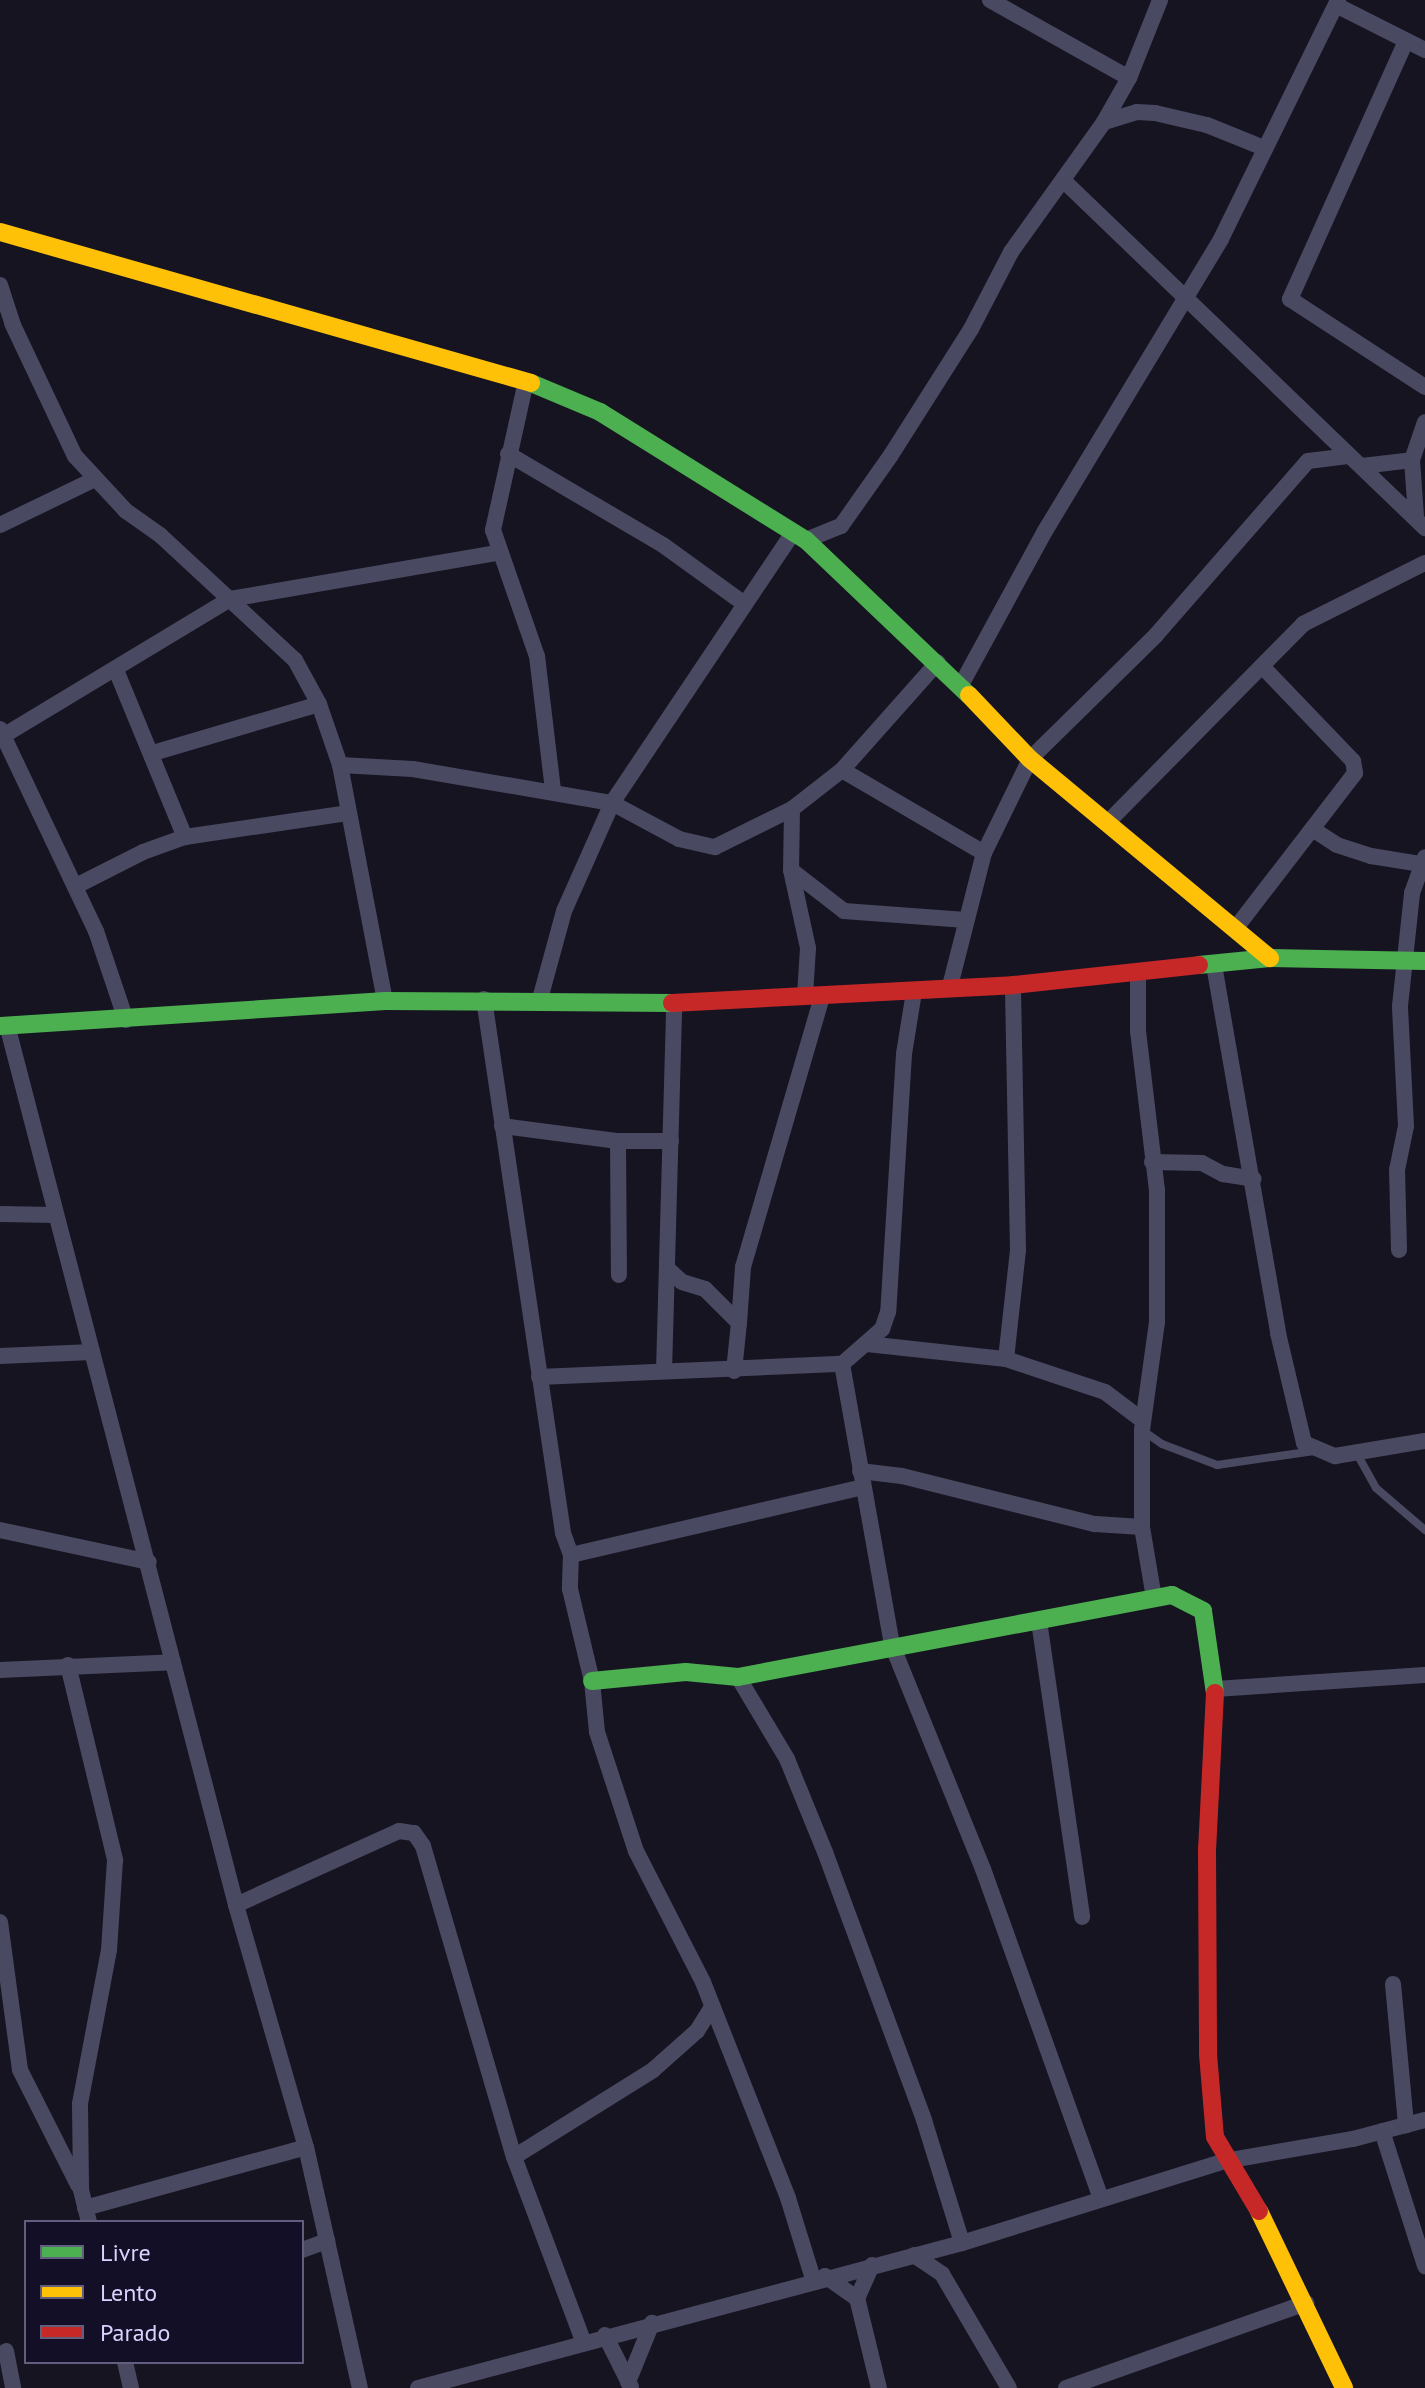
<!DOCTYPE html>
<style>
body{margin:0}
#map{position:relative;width:1425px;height:2388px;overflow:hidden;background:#161421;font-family:"PT Sans",sans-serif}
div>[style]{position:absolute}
.lane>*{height:8px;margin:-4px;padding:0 4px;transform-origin:4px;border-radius:4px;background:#4a4962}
.street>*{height:16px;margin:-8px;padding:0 8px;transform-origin:8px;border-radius:8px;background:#4a4962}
.fast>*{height:18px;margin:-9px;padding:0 9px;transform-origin:9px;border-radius:9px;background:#4caf50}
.slow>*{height:18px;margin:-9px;padding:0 9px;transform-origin:9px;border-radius:9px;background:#ffc107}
.jam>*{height:18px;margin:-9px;padding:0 9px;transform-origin:9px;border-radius:9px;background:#c62828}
span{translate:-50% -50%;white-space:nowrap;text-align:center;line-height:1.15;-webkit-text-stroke:8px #130f26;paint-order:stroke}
.legend{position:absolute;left:24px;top:2220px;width:280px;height:144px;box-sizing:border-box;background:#130f26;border:2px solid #625e7d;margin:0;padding:10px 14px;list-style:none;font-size:24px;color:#d9d4ff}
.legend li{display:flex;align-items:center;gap:16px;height:40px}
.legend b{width:40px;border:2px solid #625e7d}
</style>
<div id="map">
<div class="lane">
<div style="left:1142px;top:1430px;width:24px;rotate:35deg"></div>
<div style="left:1162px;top:1444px;width:59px;rotate:20.9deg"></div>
<div style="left:1217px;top:1465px;width:98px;rotate:-8.2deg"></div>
<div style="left:1356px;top:1452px;width:41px;rotate:60.9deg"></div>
<div style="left:1376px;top:1488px;width:65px;rotate:40.6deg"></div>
</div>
<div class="street">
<div style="left:990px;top:0;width:159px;rotate:29.3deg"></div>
<div style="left:1336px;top:5px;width:100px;rotate:26.8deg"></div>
<div style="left:1406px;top:41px;width:283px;rotate:114.2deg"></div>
<div style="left:1290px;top:299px;width:161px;rotate:33.1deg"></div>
<div style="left:1104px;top:122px;width:34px;rotate:-17deg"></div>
<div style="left:1137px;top:112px;width:18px;rotate:3deg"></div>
<div style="left:1155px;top:113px;width:53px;rotate:13deg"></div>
<div style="left:1207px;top:125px;width:61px;rotate:22deg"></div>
<div style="left:1064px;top:181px;width:501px;rotate:43.87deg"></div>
<div style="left:0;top:285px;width:40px;rotate:72deg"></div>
<div style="left:12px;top:323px;width:147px;rotate:64.7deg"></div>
<div style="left:75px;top:456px;width:75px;rotate:47.2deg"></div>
<div style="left:126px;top:511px;width:42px;rotate:35.2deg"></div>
<div style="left:160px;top:535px;width:184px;rotate:42.8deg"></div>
<div style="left:295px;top:660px;width:50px;rotate:61.4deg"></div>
<div style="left:319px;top:704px;width:65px;rotate:71deg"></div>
<div style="left:340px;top:765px;width:240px;rotate:79.2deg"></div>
<div style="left:526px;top:381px;width:153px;rotate:102.5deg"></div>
<div style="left:493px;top:530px;width:133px;rotate:70.8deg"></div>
<div style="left:537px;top:656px;width:135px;rotate:83.2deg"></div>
<div style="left:508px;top:454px;width:180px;rotate:30.4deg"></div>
<div style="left:663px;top:545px;width:99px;rotate:35.9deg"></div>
<div style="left:1362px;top:466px;width:50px;rotate:-6.8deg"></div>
<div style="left:1416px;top:516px;width:56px;rotate:-94.1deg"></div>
<div style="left:1412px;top:460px;width:40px;rotate:-71.1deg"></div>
<div style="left:0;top:525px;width:103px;rotate:-25.8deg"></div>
<div style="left:806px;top:540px;width:38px;rotate:-22deg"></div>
<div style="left:841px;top:526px;width:87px;rotate:-54.8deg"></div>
<div style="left:891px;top:455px;width:149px;rotate:-57.6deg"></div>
<div style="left:971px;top:329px;width:87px;rotate:-62.5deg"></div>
<div style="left:1011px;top:252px;width:160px;rotate:-54.4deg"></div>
<div style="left:1104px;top:122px;width:51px;rotate:-60.4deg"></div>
<div style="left:1129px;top:78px;width:84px;rotate:-68.3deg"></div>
<div style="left:116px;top:670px;width:181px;rotate:67.6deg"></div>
<div style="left:961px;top:685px;width:175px;rotate:-61.4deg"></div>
<div style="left:1045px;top:531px;width:341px;rotate:-58.9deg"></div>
<div style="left:1221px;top:239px;width:266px;rotate:-63.9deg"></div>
<div style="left:0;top:729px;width:224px;rotate:64.6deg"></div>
<div style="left:96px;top:931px;width:94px;rotate:71.4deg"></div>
<div style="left:3px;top:736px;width:265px;rotate:-31.1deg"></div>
<div style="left:230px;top:599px;width:271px;rotate:-9.8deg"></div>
<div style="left:153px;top:753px;width:173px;rotate:-16.4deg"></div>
<div style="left:340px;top:765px;width:73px;rotate:3.1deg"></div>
<div style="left:413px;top:769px;width:202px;rotate:9.7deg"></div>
<div style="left:612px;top:803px;width:76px;rotate:28.2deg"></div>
<div style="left:679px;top:839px;width:37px;rotate:13deg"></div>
<div style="left:715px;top:847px;width:86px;rotate:-26.3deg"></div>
<div style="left:792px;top:809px;width:63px;rotate:-38deg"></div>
<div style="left:842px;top:770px;width:144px;rotate:-48.4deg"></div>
<div style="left:842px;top:770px;width:164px;rotate:30.3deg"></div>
<div style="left:792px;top:809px;width:61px;rotate:90.9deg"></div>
<div style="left:791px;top:870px;width:80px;rotate:77.7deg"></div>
<div style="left:808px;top:948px;width:48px;rotate:93.6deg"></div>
<div style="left:1108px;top:822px;width:278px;rotate:-45.4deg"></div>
<div style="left:1303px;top:624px;width:136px;rotate:-26.6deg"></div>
<div style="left:1314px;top:830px;width:27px;rotate:33deg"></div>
<div style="left:1337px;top:845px;width:36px;rotate:18deg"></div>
<div style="left:1371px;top:856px;width:51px;rotate:9.1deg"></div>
<div style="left:791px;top:870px;width:67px;rotate:37.7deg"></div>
<div style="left:844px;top:911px;width:122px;rotate:4.2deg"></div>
<div style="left:76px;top:886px;width:75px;rotate:-26.9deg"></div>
<div style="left:143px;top:852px;width:45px;rotate:-19.7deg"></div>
<div style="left:185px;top:837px;width:164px;rotate:-8.4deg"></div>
<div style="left:1235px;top:929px;width:197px;rotate:-52.4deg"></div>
<div style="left:1355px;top:773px;width:12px;rotate:-99deg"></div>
<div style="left:1353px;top:761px;width:130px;rotate:-133.8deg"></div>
<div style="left:1214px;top:965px;width:374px;rotate:80.1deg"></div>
<div style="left:1278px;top:1333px;width:113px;rotate:76.7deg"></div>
<div style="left:1304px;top:1443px;width:34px;rotate:23deg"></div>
<div style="left:1335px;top:1456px;width:91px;rotate:-9.5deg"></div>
<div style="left:1138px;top:973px;width:58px;rotate:90deg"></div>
<div style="left:1138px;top:1031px;width:160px;rotate:83.2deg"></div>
<div style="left:1157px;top:1190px;width:132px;rotate:90deg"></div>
<div style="left:1157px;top:1322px;width:109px;rotate:97.9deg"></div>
<div style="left:1142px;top:1430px;width:97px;rotate:90deg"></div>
<div style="left:1142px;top:1527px;width:72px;rotate:80.4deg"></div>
<div style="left:950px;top:986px;width:137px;rotate:-75.7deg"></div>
<div style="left:984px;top:853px;width:105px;rotate:-63.9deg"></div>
<div style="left:1030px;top:759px;width:177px;rotate:-44.5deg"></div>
<div style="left:1156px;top:635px;width:231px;rotate:-48.9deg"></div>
<div style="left:1308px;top:461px;width:38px;rotate:-7deg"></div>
<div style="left:914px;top:992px;width:63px;rotate:99.2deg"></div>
<div style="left:904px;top:1054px;width:258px;rotate:93.5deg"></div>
<div style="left:888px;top:1312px;width:18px;rotate:109deg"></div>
<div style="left:882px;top:1329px;width:53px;rotate:138.8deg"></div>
<div style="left:842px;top:1364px;width:285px;rotate:79.9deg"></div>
<div style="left:892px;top:1645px;width:242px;rotate:67.9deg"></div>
<div style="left:983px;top:1869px;width:347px;rotate:70.3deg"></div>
<div style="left:484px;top:999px;width:540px;rotate:81.58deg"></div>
<div style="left:563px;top:1533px;width:23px;rotate:70deg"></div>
<div style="left:571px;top:1555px;width:34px;rotate:92deg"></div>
<div style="left:570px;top:1589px;width:95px;rotate:76.6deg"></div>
<div style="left:592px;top:1681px;width:51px;rotate:84.4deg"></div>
<div style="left:597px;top:1732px;width:125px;rotate:71.9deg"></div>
<div style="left:636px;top:1851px;width:147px;rotate:62.9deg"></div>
<div style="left:703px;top:1982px;width:232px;rotate:68.5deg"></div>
<div style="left:788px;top:2198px;width:85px;rotate:72.8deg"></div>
<div style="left:540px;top:999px;width:91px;rotate:-74.7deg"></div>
<div style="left:564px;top:911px;width:118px;rotate:-66deg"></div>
<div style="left:612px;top:803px;width:325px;rotate:-56.2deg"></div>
<div style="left:7px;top:1025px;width:909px;rotate:75.41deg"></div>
<div style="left:236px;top:1905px;width:252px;rotate:73.9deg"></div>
<div style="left:306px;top:2147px;width:247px;rotate:77.4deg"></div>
<div style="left:502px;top:1126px;width:117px;rotate:7.4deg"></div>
<div style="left:618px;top:1141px;width:53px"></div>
<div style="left:618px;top:1141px;width:134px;rotate:89.6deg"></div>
<div style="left:1152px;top:1162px;width:50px;rotate:1.1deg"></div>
<div style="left:1202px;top:1163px;width:24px;rotate:28deg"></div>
<div style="left:1223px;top:1174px;width:31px;rotate:9deg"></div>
<div style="left:0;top:1214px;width:55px;rotate:1deg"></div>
<div style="left:1399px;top:1250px;width:80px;rotate:-91.4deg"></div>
<div style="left:1397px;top:1170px;width:45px;rotate:-78.4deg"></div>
<div style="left:1406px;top:1126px;width:120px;rotate:-92.9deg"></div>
<div style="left:1400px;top:1006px;width:114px;rotate:-83.9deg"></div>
<div style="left:1412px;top:893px;width:38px;rotate:-70deg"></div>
<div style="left:668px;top:1269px;width:19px;rotate:43deg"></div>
<div style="left:682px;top:1282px;width:24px;rotate:17deg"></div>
<div style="left:705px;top:1289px;width:48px;rotate:45deg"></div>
<div style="left:739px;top:1323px;width:56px;rotate:-85.9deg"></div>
<div style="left:743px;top:1267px;width:282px;rotate:-73.7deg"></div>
<div style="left:867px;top:1344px;width:140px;rotate:6.2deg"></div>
<div style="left:1006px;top:1359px;width:104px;rotate:18.4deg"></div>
<div style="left:1105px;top:1392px;width:46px;rotate:37.1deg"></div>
<div style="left:0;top:1356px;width:92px;rotate:-2.5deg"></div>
<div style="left:1006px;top:1359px;width:110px;rotate:-83.7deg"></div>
<div style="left:1018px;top:1250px;width:265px;rotate:-91.1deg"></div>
<div style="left:664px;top:1371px;width:368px;rotate:-88.4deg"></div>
<div style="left:734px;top:1371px;width:48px;rotate:-84.1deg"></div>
<div style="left:539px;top:1377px;width:303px;rotate:-2.5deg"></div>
<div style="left:860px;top:1471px;width:42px;rotate:6.8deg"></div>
<div style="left:902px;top:1476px;width:199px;rotate:14deg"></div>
<div style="left:1095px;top:1524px;width:47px;rotate:3.7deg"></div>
<div style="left:0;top:1530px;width:152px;rotate:12.1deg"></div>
<div style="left:571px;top:1555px;width:300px;rotate:-13.1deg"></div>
<div style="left:1039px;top:1621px;width:299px;rotate:81.7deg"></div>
<div style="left:68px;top:1665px;width:201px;rotate:76.4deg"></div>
<div style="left:115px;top:1860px;width:90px;rotate:93.8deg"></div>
<div style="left:109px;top:1950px;width:157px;rotate:100.7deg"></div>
<div style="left:80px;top:2104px;width:86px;rotate:89.3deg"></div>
<div style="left:81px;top:2190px;width:33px;rotate:76deg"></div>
<div style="left:0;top:1670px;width:173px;rotate:-2.6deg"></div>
<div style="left:738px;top:1677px;width:96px;rotate:59.1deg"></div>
<div style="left:787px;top:1759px;width:100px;rotate:67.8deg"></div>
<div style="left:825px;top:1852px;width:286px;rotate:69.7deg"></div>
<div style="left:924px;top:2120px;width:129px;rotate:72.8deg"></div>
<div style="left:1215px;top:1689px;width:210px;rotate:-3.8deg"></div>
<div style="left:236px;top:1905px;width:179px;rotate:-24.4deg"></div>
<div style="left:399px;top:1831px;width:15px;rotate:8deg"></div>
<div style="left:414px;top:1833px;width:16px;rotate:55deg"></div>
<div style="left:423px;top:1846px;width:324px;rotate:73.7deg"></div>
<div style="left:514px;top:2157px;width:197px;rotate:69.4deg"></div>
<div style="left:0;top:1922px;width:149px;rotate:82.3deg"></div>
<div style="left:20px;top:2070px;width:129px;rotate:63.2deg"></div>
<div style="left:1393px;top:1984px;width:142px;rotate:84.7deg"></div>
<div style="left:1382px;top:2131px;width:142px;rotate:72.3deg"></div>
<div style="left:514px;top:2157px;width:164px;rotate:-32deg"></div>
<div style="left:653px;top:2070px;width:59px;rotate:-41.6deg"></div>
<div style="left:697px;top:2031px;width:28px;rotate:-58deg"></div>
<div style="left:85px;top:2208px;width:229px;rotate:-15.4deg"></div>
<div style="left:302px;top:2250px;width:27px;rotate:-20deg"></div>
<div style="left:914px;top:2255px;width:34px;rotate:34deg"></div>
<div style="left:942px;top:2274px;width:132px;rotate:59.6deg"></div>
<div style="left:872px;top:2265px;width:36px;rotate:114deg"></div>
<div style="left:857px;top:2298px;width:93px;rotate:76.3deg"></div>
<div style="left:825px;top:2276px;width:39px;rotate:35deg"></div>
<div style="left:605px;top:2335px;width:58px;rotate:63.4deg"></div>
<div style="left:6px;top:2351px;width:38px;rotate:79deg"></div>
<div style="left:125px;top:2362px;width:27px;rotate:77deg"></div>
<div style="left:628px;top:2382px;width:64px;rotate:-67.9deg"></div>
<div style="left:418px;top:2388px;width:563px;rotate:-14.92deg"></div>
<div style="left:962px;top:2243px;width:275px;rotate:-17.3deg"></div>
<div style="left:1225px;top:2161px;width:130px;rotate:-9.8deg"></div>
<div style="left:1353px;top:2139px;width:74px;rotate:-14.8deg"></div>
<div style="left:1066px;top:2388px;width:255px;rotate:-19.5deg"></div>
</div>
<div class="fast">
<div style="left:531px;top:383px;width:75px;rotate:22.8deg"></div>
<div style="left:600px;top:412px;width:243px;rotate:31.9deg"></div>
<div style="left:806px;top:540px;width:225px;rotate:43.6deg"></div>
<div style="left:1199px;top:965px;width:71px;rotate:-5.6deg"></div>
<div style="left:1270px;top:958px;width:155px;rotate:1.1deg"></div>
<div style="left:0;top:1026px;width:386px;rotate:-3.7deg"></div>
<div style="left:385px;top:1001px;width:287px;rotate:0.4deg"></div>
<div style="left:592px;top:1681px;width:94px;rotate:-5.5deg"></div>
<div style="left:686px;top:1672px;width:52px;rotate:5.5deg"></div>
<div style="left:738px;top:1677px;width:442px;rotate:-10.7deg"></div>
<div style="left:1172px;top:1595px;width:35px;rotate:27deg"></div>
<div style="left:1203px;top:1611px;width:83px;rotate:81.7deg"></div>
</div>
<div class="slow">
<div style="left:0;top:232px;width:552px;rotate:15.87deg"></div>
<div style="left:969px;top:695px;width:88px;rotate:46.4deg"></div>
<div style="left:1030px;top:759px;width:312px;rotate:39.7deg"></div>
<div style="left:1259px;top:2211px;width:196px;rotate:64.3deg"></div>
</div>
<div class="jam">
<div style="left:672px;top:1003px;width:341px;rotate:-3deg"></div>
<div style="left:1013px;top:985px;width:187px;rotate:-6.1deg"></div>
<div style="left:1215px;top:1693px;width:157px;rotate:92.9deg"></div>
<div style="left:1207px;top:1850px;width:204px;rotate:89.7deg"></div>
<div style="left:1208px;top:2054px;width:83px;rotate:85.2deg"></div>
<div style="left:1215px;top:2137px;width:86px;rotate:59.3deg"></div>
</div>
<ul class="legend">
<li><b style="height:10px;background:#4caf50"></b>Livre</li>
<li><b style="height:10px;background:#ffc107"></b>Lento</li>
<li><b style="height:10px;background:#c62828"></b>Parado</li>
</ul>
</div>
